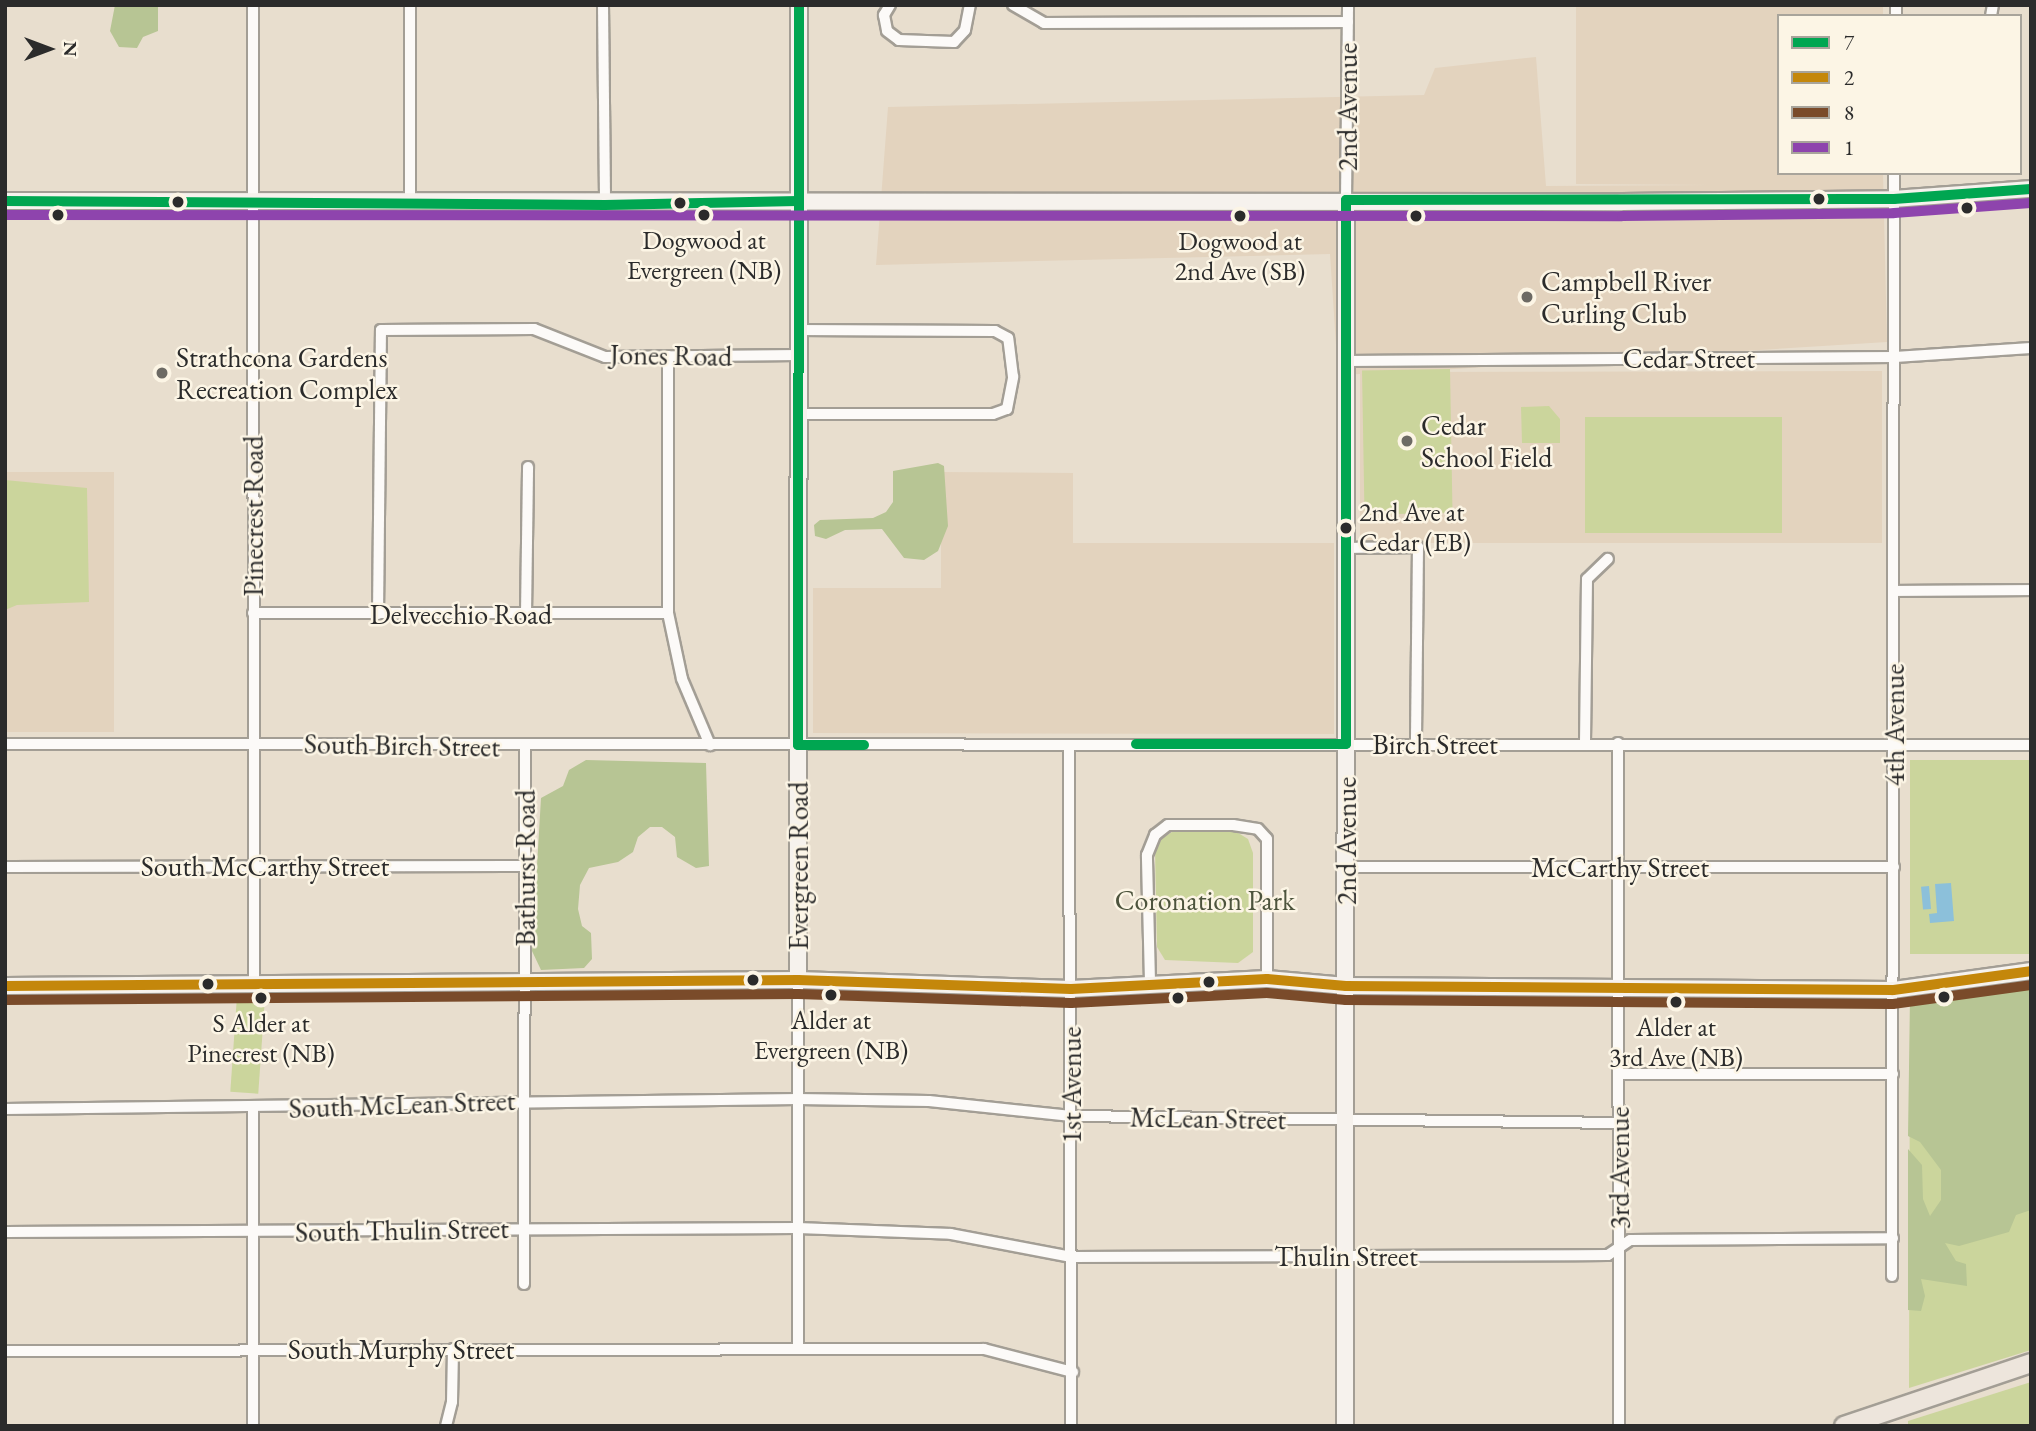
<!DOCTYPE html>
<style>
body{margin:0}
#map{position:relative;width:2036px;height:1431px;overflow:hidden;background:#e8dece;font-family:"EB Garamond",serif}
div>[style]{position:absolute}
.built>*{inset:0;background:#e3d3be;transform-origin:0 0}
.green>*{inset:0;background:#cbd59c;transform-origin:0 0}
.forest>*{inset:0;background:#b7c594}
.water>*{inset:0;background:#8cc0da;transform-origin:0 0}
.roads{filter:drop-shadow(2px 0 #a39e95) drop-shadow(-2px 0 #a39e95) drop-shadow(0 2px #a39e95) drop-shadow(0 -2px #a39e95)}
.street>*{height:10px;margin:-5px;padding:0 5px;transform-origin:5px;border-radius:5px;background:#fcfaf8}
.secondary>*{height:16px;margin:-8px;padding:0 8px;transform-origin:8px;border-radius:8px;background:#f6f2ed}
.primary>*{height:18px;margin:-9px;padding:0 9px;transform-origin:9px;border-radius:9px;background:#ede5dc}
.bus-1>*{height:10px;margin:-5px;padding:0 5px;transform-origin:5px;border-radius:5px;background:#00a651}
.bus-2>*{height:10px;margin:-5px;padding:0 5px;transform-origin:5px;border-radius:5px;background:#c4870b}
.bus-3>*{height:10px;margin:-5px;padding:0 5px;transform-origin:5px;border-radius:5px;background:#7a4b2a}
.bus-4>*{height:10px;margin:-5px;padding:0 5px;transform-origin:5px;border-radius:5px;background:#8e44ad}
.dots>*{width:19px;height:19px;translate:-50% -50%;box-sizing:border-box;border:4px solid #fcf5e5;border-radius:50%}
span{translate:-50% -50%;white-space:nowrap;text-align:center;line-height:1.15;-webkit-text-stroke:5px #fcf5e5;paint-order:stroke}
.bus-label{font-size:26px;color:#2b2b2b}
.left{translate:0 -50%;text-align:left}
.street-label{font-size:28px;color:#2b2b2b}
.poi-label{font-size:28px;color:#2b2b2b}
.park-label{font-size:28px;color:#4d543d}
.frame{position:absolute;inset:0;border:7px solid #2b2b2b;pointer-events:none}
.legend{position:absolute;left:1777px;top:14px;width:245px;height:161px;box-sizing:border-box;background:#fcf5e5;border:2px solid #a8a49b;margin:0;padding:9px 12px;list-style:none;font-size:21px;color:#2b2b2b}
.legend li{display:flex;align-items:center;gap:14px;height:35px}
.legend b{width:35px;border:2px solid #a8a49b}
.north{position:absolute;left:14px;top:14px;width:70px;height:70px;-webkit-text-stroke:5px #fcf5e5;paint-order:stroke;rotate:90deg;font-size:19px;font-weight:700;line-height:28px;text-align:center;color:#2b2b2b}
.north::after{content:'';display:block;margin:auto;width:24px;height:32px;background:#2b2b2b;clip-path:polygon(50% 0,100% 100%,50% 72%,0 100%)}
</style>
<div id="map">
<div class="built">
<div style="clip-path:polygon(1576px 5px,1883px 5px,1883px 16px,1779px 16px,1779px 173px,1883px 173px,1887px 342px,1405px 372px,1882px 371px,1882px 543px,1360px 543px,1360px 374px,1338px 375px,1330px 254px,876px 265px,888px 107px,1424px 95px,1435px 68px,1536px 57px,1546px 186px,1710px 185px,1576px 184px)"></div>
<div style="left:5px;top:472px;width:109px;height:260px"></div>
<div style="clip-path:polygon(941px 472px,1073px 473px,1073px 543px,1334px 543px,1334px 734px,813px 733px,813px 588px,941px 588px)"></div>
</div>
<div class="green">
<div style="left:1450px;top:369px;width:144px;height:88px;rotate:89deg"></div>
<div style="clip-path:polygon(1549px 406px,1560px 419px,1560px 443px,1522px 443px,1521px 407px)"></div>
<div style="left:1782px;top:417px;width:116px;height:197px;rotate:90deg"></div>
<div style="clip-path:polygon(5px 480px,87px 488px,89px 602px,17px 605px,5px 610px)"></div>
<div style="left:2031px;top:760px;width:194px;height:121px;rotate:90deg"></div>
<div style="clip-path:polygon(1235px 831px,1248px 839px,1253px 853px,1253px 952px,1238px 963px,1165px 960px,1157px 947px,1155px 849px,1159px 840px,1172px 832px)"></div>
<div style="clip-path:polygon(2031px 982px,2031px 1350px,1909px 1388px,1910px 998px)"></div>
<div style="left:237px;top:996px;width:28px;height:96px;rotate:4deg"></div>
<div style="clip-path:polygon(2031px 1382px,2031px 1426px,1908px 1426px,1908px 1421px)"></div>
</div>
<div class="forest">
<div style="clip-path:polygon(115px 5px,158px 5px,158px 31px,143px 37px,137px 48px,119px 47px,110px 31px)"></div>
<div style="clip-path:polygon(938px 463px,944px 466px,948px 526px,938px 551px,924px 560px,904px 558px,882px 529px,845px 530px,826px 539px,815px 536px,814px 525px,820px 520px,873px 518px,886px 512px,893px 502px,893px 471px)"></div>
<div style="clip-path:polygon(586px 760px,706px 763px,709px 866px,696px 868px,677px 857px,675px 837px,662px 827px,650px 827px,638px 837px,633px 852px,618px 862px,589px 868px,580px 885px,578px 909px,582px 926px,591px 933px,592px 959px,584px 968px,541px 970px,532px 951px,541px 798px,563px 786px,569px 770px)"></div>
<div style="clip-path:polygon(2031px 983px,2031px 1210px,2016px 1215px,2009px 1232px,1959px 1246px,1945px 1243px,1956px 1261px,1966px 1264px,1967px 1286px,1921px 1279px,1925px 1296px,1921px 1311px,1908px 1310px,1908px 1149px,1922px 1165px,1923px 1199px,1930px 1216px,1941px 1200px,1941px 1170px,1920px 1142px,1908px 1136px,1910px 999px)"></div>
</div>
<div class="water">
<div style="clip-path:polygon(1951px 883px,1954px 921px,1930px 923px,1929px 914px,1937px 913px,1935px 884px)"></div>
<div style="left:1929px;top:886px;width:23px;height:8px;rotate:85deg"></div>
</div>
<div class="roads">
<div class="street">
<div style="left:253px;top:5px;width:980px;rotate:89.94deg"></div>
<div style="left:603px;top:5px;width:200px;rotate:89.4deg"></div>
<div style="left:890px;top:5px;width:12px;rotate:121deg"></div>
<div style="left:884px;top:15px;width:16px;rotate:79deg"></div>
<div style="left:887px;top:31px;width:15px;rotate:37deg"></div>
<div style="left:899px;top:40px;width:55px;rotate:2.1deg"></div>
<div style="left:954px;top:42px;width:16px;rotate:-47deg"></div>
<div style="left:965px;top:30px;width:25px;rotate:-79deg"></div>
<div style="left:1013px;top:5px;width:36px;rotate:30deg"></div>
<div style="left:1044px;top:23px;width:304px;rotate:-0.2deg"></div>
<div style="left:1896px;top:16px;width:11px;rotate:-90deg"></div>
<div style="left:1991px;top:16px;width:11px;rotate:-80deg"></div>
<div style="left:1346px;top:200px;width:195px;rotate:-89.4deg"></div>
<div style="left:410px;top:204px;width:199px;rotate:-90deg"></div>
<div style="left:668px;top:356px;width:257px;rotate:90deg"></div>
<div style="left:668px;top:613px;width:67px;rotate:78deg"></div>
<div style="left:682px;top:679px;width:72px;rotate:67deg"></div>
<div style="left:1347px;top:361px;width:548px;rotate:-0.42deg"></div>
<div style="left:1895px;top:357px;width:136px;rotate:-3.8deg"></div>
<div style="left:798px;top:414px;width:195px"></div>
<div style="left:993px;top:414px;width:15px;rotate:-20deg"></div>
<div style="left:1007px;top:409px;width:33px;rotate:-79deg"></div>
<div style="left:1013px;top:377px;width:39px;rotate:-97deg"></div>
<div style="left:1008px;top:338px;width:15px;rotate:-152deg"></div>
<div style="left:995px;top:331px;width:197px;rotate:-179.7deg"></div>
<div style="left:1347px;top:548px;width:71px;rotate:-0.8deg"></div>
<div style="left:1418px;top:547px;width:197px;rotate:90.6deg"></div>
<div style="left:1894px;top:591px;width:137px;rotate:-0.4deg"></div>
<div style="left:253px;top:613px;width:415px"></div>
<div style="left:378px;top:614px;width:284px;rotate:-89.4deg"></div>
<div style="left:381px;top:330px;width:153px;rotate:-0.4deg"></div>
<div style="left:534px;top:329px;width:76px;rotate:21.5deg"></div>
<div style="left:605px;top:357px;width:193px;rotate:-0.6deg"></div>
<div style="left:526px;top:614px;width:147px;rotate:-89.2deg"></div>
<div style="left:1585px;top:743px;width:164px;rotate:-89.3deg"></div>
<div style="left:1587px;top:579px;width:29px;rotate:-44deg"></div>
<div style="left:1618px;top:743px;width:683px;rotate:89.92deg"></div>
<div style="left:5px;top:744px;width:2026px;rotate:0.03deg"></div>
<div style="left:1069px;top:745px;width:681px;rotate:89.83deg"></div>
<div style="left:5px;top:867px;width:519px;rotate:-0.11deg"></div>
<div style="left:1346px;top:867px;width:548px"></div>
<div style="left:1150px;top:982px;width:127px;rotate:-91.4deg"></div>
<div style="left:1147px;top:855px;width:22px;rotate:-68deg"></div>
<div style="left:1155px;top:835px;width:16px;rotate:-38deg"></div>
<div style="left:1168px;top:825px;width:65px"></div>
<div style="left:1233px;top:825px;width:25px;rotate:9deg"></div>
<div style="left:1258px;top:829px;width:13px;rotate:48deg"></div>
<div style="left:1267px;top:839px;width:140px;rotate:90deg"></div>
<div style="left:1619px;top:1074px;width:274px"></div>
<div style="left:5px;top:1109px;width:793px;rotate:-0.72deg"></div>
<div style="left:798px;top:1099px;width:131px;rotate:0.9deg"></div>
<div style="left:929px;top:1101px;width:143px;rotate:6deg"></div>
<div style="left:1071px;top:1116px;width:548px;rotate:0.73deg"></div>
<div style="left:5px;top:1232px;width:793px;rotate:-0.29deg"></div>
<div style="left:798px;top:1228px;width:153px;rotate:2.2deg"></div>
<div style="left:951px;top:1234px;width:123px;rotate:10.8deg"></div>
<div style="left:1072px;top:1257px;width:536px;rotate:-0.21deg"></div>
<div style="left:1608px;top:1255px;width:27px;rotate:-34deg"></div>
<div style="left:1630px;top:1240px;width:263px;rotate:-0.4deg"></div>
<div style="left:1892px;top:1276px;width:1103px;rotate:-89.9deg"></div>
<div style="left:524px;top:1284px;width:538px;rotate:-89.89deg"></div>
<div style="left:798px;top:1349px;width:369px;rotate:-90deg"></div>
<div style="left:5px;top:1351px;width:979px;rotate:-0.12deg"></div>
<div style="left:984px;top:1349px;width:92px;rotate:14.5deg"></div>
<div style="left:253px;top:1426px;width:317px;rotate:-90deg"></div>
<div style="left:446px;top:1426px;width:25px;rotate:-76deg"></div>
<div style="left:452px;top:1402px;width:53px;rotate:-88.9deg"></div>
</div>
<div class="secondary">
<div style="left:5px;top:201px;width:1617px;rotate:0.04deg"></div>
<div style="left:1622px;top:202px;width:272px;rotate:-0.6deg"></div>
<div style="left:1894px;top:199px;width:137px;rotate:-4.2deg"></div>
<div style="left:798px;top:980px;width:975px;rotate:-89.94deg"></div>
<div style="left:5px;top:986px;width:793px;rotate:-0.43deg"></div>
<div style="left:798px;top:980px;width:273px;rotate:1.9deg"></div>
<div style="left:1071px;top:989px;width:196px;rotate:-2.9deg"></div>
<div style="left:1267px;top:979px;width:79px;rotate:5.1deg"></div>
<div style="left:1346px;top:986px;width:547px;rotate:0.42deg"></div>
<div style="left:1893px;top:990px;width:139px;rotate:-7.8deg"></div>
<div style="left:1345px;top:1426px;width:1226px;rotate:-89.95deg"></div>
</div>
<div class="primary">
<div style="left:1844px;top:1426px;width:197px;rotate:-18.6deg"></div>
</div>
</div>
<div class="bus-1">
<div style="left:1346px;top:200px;width:548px;rotate:-0.1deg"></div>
<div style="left:1894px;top:199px;width:137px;rotate:-4.2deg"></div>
<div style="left:1346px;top:200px;width:544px;rotate:90deg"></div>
<div style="left:5px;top:201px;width:600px;rotate:0.38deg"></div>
<div style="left:605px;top:205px;width:193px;rotate:-1.2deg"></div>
<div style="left:1136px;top:744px;width:210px"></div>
<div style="left:798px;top:745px;width:740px;rotate:-89.92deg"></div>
<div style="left:798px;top:745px;width:66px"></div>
</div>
<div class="bus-2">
<div style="left:5px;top:986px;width:793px;rotate:-0.43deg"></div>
<div style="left:798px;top:980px;width:273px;rotate:1.9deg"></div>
<div style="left:1071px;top:989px;width:196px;rotate:-2.9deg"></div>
<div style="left:1267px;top:979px;width:79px;rotate:5.1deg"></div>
<div style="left:1346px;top:986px;width:547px;rotate:0.42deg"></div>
<div style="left:1893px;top:990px;width:139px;rotate:-7.8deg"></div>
</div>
<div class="bus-3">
<div style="left:5px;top:1000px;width:793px;rotate:-0.43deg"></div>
<div style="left:798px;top:994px;width:273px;rotate:1.9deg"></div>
<div style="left:1071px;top:1003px;width:196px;rotate:-2.9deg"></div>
<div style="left:1267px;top:993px;width:79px;rotate:5.1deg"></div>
<div style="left:1346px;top:1000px;width:547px;rotate:0.42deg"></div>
<div style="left:1893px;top:1004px;width:139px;rotate:-7.8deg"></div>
</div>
<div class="bus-4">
<div style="left:5px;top:215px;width:1617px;rotate:0.04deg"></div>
<div style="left:1622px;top:216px;width:272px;rotate:-0.6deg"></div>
<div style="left:1894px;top:213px;width:137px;rotate:-4.2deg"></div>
</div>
<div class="dots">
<div style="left:1819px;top:199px;background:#2b2b2b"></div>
<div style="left:178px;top:202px;background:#2b2b2b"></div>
<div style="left:680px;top:203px;background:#2b2b2b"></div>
<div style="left:1967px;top:208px;background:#2b2b2b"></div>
<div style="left:58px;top:215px;background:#2b2b2b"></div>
<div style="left:704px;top:215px;background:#2b2b2b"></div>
<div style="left:1240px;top:216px;background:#2b2b2b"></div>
<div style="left:1416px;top:216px;background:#2b2b2b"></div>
<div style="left:1527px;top:297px;background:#6d6a64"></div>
<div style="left:162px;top:373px;background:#6d6a64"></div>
<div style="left:1407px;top:441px;background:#6d6a64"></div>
<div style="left:1346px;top:528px;background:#2b2b2b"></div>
<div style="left:753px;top:980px;background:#2b2b2b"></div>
<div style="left:1209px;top:982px;background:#2b2b2b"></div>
<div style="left:208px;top:984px;background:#2b2b2b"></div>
<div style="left:831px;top:995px;background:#2b2b2b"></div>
<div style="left:1944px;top:997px;background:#2b2b2b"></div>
<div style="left:261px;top:998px;background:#2b2b2b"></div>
<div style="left:1178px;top:998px;background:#2b2b2b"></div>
<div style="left:1676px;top:1002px;background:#2b2b2b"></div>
</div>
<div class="bus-label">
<span style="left:704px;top:256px">Dogwood at<br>Evergreen (NB)</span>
<span style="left:1240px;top:257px">Dogwood at<br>2nd Ave (SB)</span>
<span class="left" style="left:1359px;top:528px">2nd Ave at<br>Cedar (EB)</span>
<span style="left:831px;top:1036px">Alder at<br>Evergreen (NB)</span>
<span style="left:261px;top:1039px">S Alder at<br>Pinecrest (NB)</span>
<span style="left:1676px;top:1043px">Alder at<br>3rd Ave (NB)</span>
</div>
<div class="street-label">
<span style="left:1347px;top:107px;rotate:-90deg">2nd Avenue</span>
<span style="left:671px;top:355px;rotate:1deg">Jones Road</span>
<span style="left:1689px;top:358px">Cedar Street</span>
<span style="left:253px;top:516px;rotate:-90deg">Pinecrest Road</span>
<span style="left:461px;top:614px">Delvecchio Road</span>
<span style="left:1894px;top:725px;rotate:-90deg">4th Avenue</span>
<span style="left:1435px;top:744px">Birch Street</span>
<span style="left:402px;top:745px;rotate:1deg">South Birch Street</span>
<span style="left:1346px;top:841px;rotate:-90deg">2nd Avenue</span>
<span style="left:265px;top:866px">South McCarthy Street</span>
<span style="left:798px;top:866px;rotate:-90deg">Evergreen Road</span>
<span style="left:1620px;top:867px">McCarthy Street</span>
<span style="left:525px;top:868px;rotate:-90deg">Bathurst Road</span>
<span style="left:1071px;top:1085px;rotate:-90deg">1st Avenue</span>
<span style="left:402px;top:1104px;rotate:-2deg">South McLean Street</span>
<span style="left:1208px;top:1118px;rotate:1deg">McLean Street</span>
<span style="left:1619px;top:1168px;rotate:-90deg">3rd Avenue</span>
<span style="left:402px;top:1230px;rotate:-1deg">South Thulin Street</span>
<span style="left:1346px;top:1256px">Thulin Street</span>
<span style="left:401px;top:1349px">South Murphy Street</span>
</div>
<div class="poi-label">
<span class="left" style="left:1541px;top:297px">Campbell River<br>Curling Club</span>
<span class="left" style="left:176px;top:373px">Strathcona Gardens<br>Recreation Complex</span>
<span class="left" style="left:1421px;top:441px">Cedar<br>School Field</span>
</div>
<div class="park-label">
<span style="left:1205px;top:900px">Coronation Park</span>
</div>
<div class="frame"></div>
<ul class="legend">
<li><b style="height:9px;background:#00a651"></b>7</li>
<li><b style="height:9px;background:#c4870b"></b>2</li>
<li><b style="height:9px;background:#7a4b2a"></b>8</li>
<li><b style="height:9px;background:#8e44ad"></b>1</li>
</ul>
<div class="north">N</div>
</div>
